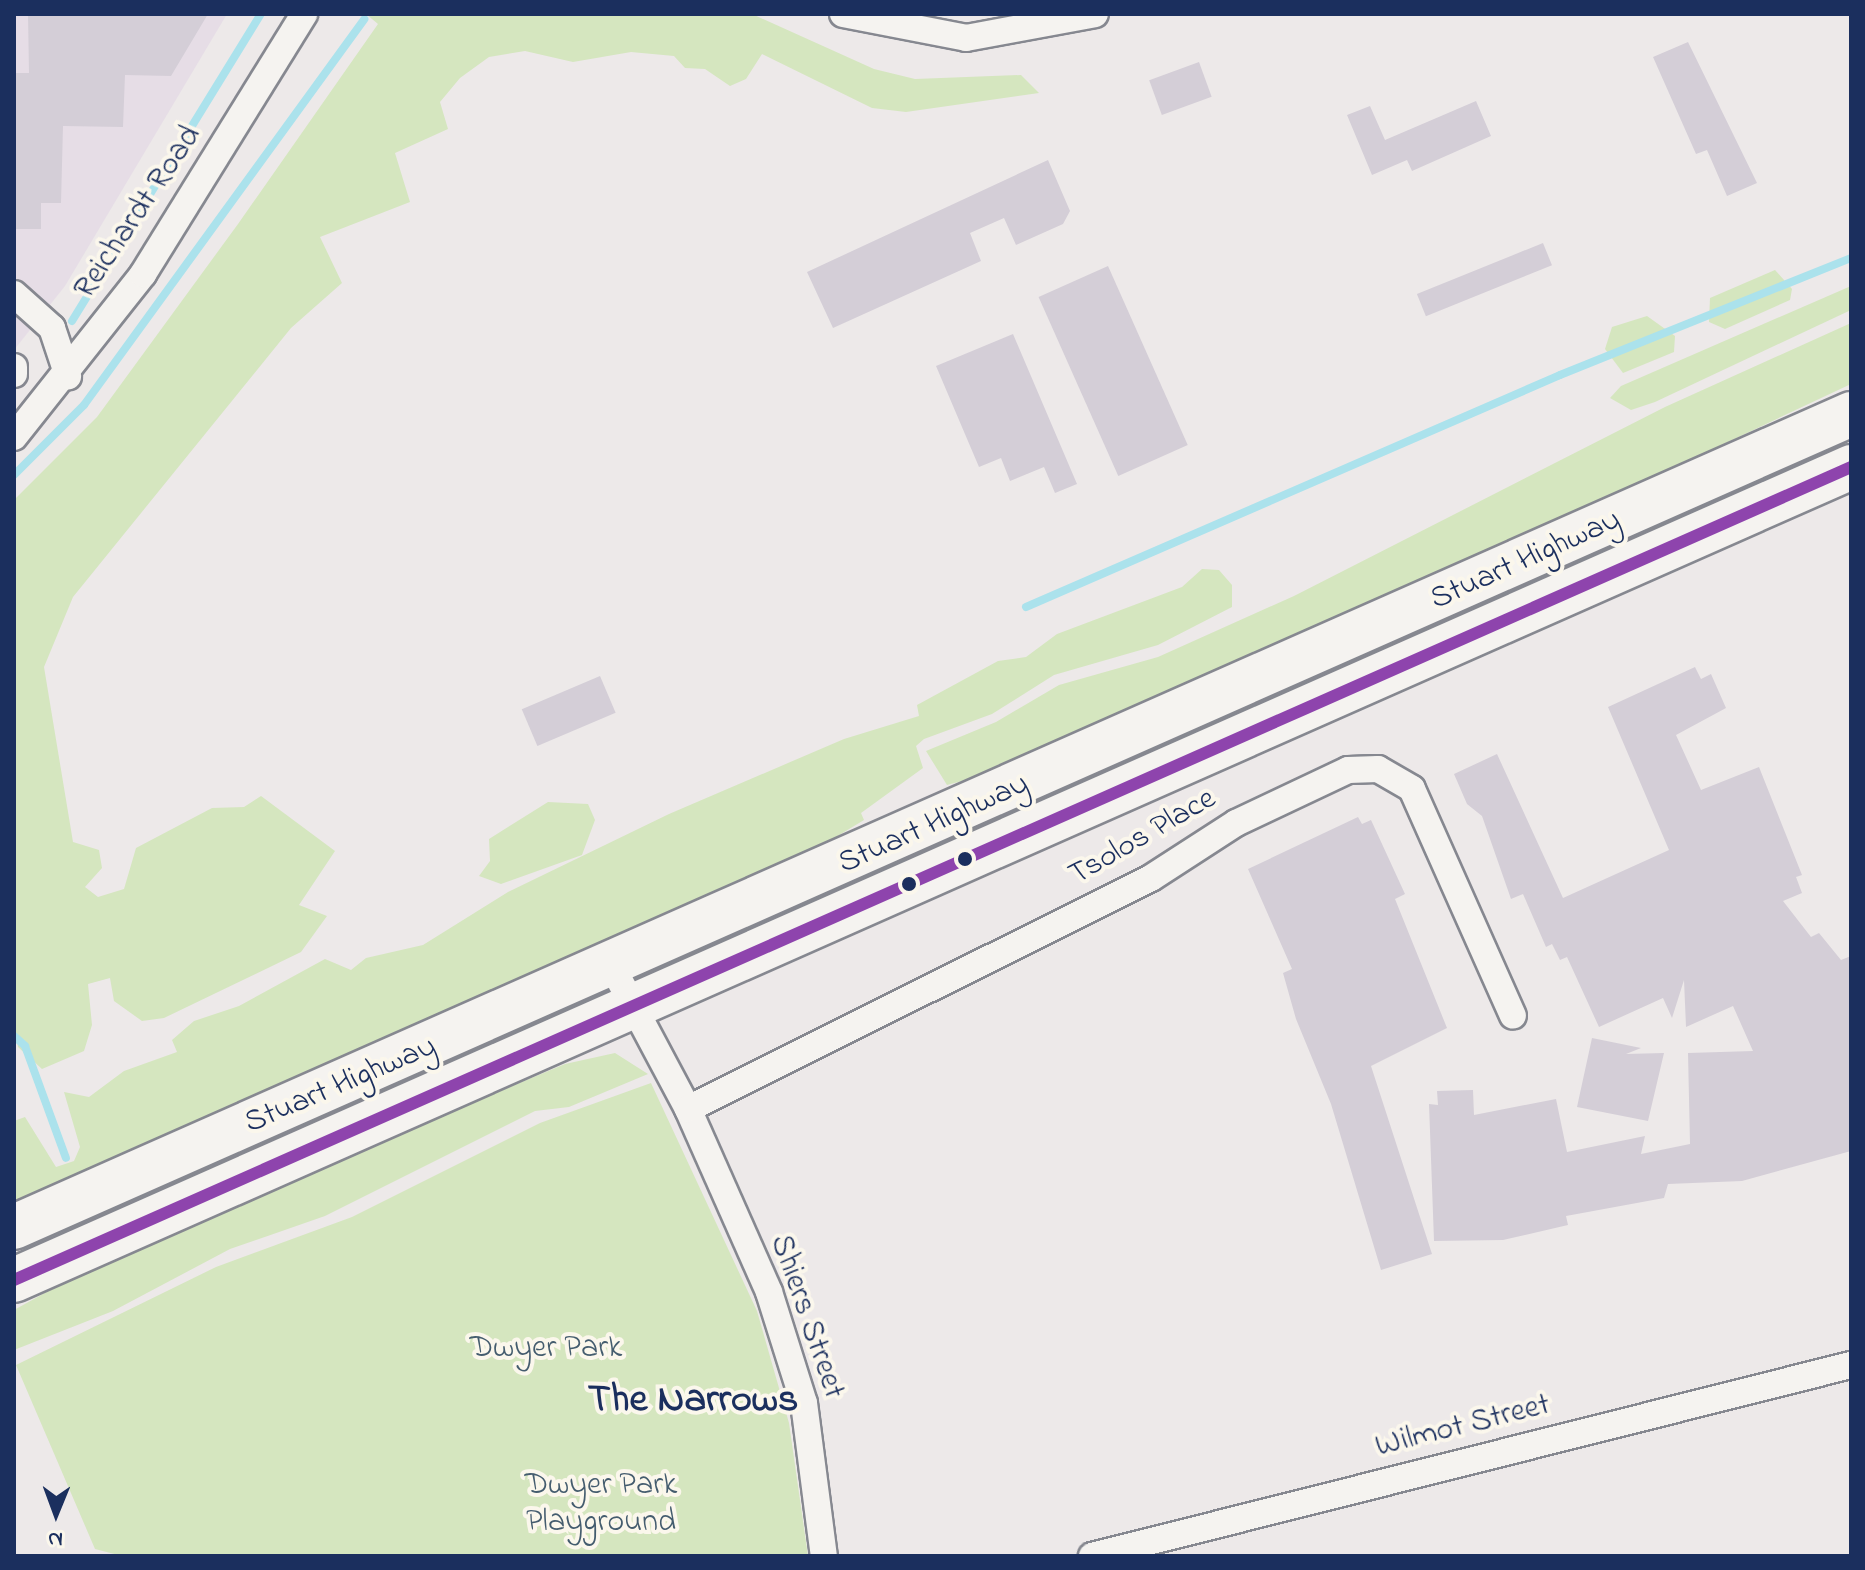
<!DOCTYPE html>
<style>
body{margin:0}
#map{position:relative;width:1865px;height:1570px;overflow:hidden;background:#ede9e9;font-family:"Indie Flower",sans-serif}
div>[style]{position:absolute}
.built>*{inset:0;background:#e6dde6}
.green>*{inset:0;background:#d5e6bf}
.stream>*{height:8px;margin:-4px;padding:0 4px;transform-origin:4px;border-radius:4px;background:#abe2ec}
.building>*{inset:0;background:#d4ced7;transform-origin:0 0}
.roads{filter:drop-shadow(2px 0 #868890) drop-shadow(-2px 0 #868890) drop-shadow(0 2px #868890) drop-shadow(0 -2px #868890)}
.minor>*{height:26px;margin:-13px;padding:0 13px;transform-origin:13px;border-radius:13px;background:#f5f3f0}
.trunk>*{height:44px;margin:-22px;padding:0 22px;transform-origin:22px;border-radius:22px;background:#f5f3f0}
.bus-1>*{height:12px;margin:-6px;padding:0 6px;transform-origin:6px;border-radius:6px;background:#8e44ad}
.dots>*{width:22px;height:22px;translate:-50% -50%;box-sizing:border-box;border:4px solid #fbf7ec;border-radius:50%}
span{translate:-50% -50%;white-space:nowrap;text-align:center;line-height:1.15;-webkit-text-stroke:8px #fbf7ec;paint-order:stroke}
.street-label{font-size:32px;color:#1b2f5e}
.park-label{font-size:32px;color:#445c6e}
.district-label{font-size:40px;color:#1b2f5e;font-weight:700}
.frame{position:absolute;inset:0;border:16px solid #1b2f5e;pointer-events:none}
.north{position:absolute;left:16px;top:1474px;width:80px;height:80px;-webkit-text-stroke:6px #fbf7ec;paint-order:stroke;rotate:181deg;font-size:22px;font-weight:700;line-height:32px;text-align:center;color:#1b2f5e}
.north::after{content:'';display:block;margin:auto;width:28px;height:36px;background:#1b2f5e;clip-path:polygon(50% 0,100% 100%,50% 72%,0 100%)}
</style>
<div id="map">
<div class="built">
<div style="clip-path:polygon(14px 14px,227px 14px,65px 286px,14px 350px)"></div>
</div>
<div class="green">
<div style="clip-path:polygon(366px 14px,752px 14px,874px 69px,915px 79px,1021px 75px,1039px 93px,906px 112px,872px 108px,762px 54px,746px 79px,730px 86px,705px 69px,685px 68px,674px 56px,631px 52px,573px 62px,525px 51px,489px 57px,460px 78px,440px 102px,448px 129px,395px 153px,410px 202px,320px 237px,342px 283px,291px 328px,73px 597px,44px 667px,73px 842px,99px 850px,102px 868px,85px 887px,98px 897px,124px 889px,136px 848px,212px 808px,244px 807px,261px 796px,335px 851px,299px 905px,327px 916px,301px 952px,164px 1018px,142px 1021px,114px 1001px,110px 978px,88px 984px,92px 1025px,84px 1051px,42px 1069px,18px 1047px,14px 1022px,14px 500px,97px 417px,238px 224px,378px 24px)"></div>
<div style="clip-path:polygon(1775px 270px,1792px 289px,1790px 300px,1725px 329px,1709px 322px,1710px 298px)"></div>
<div style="clip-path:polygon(1851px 286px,1851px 310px,1655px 402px,1631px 410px,1610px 398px,1621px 386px)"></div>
<div style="clip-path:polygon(1647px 316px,1675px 336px,1674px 352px,1623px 373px,1605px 349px,1612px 327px)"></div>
<div style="clip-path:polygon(1851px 323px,1851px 384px,1526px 537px,1018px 766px,947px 785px,926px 751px,996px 722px,1059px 685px,1158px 657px,1294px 596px,1665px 407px)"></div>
<div style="clip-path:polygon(1202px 569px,1219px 570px,1232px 585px,1232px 607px,1158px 645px,1054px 675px,992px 714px,924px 739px,916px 746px,923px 768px,861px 813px,864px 820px,788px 866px,14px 1201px,14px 1121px,25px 1117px,56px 1167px,74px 1161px,80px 1147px,64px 1092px,89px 1097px,124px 1071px,177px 1052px,172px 1040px,194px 1021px,239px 1006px,325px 959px,351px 970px,366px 958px,423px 945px,508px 892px,669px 814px,844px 739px,919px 716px,917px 705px,998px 661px,1026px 657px,1057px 634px,1182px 587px)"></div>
<div style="clip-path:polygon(548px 802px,588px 804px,595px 820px,582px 855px,501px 884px,479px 876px,490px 861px,489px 839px)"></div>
<div style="clip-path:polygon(615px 1053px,648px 1074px,569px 1107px,535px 1111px,325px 1216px,230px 1249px,113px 1311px,14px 1350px,14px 1310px,130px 1246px,565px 1064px)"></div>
<div style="clip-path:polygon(651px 1083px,757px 1311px,789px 1423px,808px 1556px,122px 1556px,95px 1549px,16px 1365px,216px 1267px,352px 1217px,540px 1123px)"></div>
</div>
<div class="stream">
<div style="left:72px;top:321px;width:361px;rotate:-58.4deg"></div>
<div style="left:14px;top:475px;width:99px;rotate:-45deg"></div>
<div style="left:84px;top:405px;width:477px;rotate:-54deg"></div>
<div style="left:1026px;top:607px;width:582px;rotate:-23.48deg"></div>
<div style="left:1560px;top:375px;width:314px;rotate:-21.9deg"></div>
<div style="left:14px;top:1036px;width:15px;rotate:42deg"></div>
<div style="left:25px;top:1046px;width:119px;rotate:69.9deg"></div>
</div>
<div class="building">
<div style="clip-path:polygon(28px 14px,208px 14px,171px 76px,125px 75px,123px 127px,63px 126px,61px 203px,41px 203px,41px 229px,14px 229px,14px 73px,29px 73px)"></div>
<div style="clip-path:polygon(1688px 42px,1757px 183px,1727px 196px,1707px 150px,1696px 154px,1653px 57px)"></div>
<div style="left:1199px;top:62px;width:37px;height:53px;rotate:70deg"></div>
<div style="clip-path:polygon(1476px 101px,1491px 136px,1412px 171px,1407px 160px,1372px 175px,1347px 115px,1370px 106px,1385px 140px)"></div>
<div style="clip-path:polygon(1048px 160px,1070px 211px,1063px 224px,1016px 245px,1004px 218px,970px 233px,981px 261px,833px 328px,807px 272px)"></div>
<div style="left:1543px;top:243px;width:24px;height:136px;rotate:68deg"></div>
<div style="left:1108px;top:266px;width:196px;height:76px;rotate:66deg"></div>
<div style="clip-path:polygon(1013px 334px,1077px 484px,1055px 493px,1044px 467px,1010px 481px,1001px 458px,979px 467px,936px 366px)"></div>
<div style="clip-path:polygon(1695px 667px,1701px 679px,1711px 674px,1726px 708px,1676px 735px,1701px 790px,1759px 767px,1802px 875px,1796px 877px,1802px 893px,1783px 901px,1811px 937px,1819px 933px,1841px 960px,1851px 956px,1851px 1151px,1742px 1181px,1668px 1184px,1664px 1198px,1566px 1216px,1568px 1225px,1503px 1240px,1434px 1241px,1429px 1104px,1438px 1105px,1437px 1091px,1473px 1090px,1474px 1115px,1556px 1099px,1567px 1152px,1645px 1136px,1641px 1154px,1690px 1144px,1688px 1053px,1753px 1051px,1733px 1006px,1686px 1027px,1684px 980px,1672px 1018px,1663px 998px,1599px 1027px,1567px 957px,1560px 960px,1552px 944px,1546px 947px,1523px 894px,1511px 899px,1482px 816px,1467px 804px,1454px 774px,1497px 754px,1563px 898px,1669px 850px,1608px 707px)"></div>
<div style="left:600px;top:676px;width:40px;height:85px;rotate:67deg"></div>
<div style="clip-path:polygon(1358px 817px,1362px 824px,1371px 820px,1405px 894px,1395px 899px,1447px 1028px,1371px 1066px,1432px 1254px,1381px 1270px,1331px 1104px,1296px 1019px,1283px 973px,1292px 969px,1248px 869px)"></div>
<div style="clip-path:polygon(1592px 1038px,1641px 1048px,1626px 1054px,1664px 1053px,1648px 1121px,1577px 1107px)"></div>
</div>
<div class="roads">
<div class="minor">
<div style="left:843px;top:14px;width:125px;rotate:11deg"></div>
<div style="left:966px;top:38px;width:131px;rotate:-10.5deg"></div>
<div style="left:14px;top:294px;width:51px;rotate:41.8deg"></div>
<div style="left:52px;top:328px;width:51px;rotate:71.6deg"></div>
<div style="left:14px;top:367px;width:7px;rotate:90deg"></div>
<div style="left:14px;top:437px;width:208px;rotate:-51.6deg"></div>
<div style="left:143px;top:274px;width:306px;rotate:-58.2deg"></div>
<div style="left:613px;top:968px;width:160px;rotate:62deg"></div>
<div style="left:688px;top:1109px;width:200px;rotate:66.1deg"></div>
<div style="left:769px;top:1292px;width:116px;rotate:72.5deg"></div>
<div style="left:804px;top:1403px;width:154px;rotate:82.6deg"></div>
<div style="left:688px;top:1109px;width:517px;rotate:-26.52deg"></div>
<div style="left:1151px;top:878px;width:101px;rotate:-32.9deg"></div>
<div style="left:1236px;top:823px;width:124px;rotate:-25.3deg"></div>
<div style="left:1348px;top:770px;width:30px;rotate:-2deg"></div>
<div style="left:1378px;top:769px;width:39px;rotate:30deg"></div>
<div style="left:1412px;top:789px;width:248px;rotate:66deg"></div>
<div style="left:1092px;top:1556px;width:783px;rotate:-14.13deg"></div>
</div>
<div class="trunk">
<div style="left:14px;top:1227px;width:2009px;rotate:-23.87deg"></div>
<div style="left:14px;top:1280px;width:2009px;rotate:-23.87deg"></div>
</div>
</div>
<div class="bus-1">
<div style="left:14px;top:1280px;width:2009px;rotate:-23.87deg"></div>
</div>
<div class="dots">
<div style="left:965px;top:859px;background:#1b2f5e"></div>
<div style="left:909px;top:884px;background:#1b2f5e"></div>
</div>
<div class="street-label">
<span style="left:139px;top:213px;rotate:-56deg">Reichardt Road</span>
<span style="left:1526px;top:561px;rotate:-24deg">Stuart Highway</span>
<span style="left:934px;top:825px;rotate:-24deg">Stuart Highway</span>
<span style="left:1143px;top:838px;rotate:-30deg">Tsolos Place</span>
<span style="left:341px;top:1086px;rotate:-23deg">Stuart Highway</span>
<span style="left:806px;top:1317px;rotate:71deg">Shiers Street</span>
<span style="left:1463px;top:1427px;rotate:-14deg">Wilmot Street</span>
</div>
<div class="park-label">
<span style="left:546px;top:1349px">Dwyer Park</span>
<span style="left:601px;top:1505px">Dwyer Park<br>Playground</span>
</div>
<div class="district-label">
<span style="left:693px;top:1401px">The Narrows</span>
</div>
<div class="frame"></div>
<div class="north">N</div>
</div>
